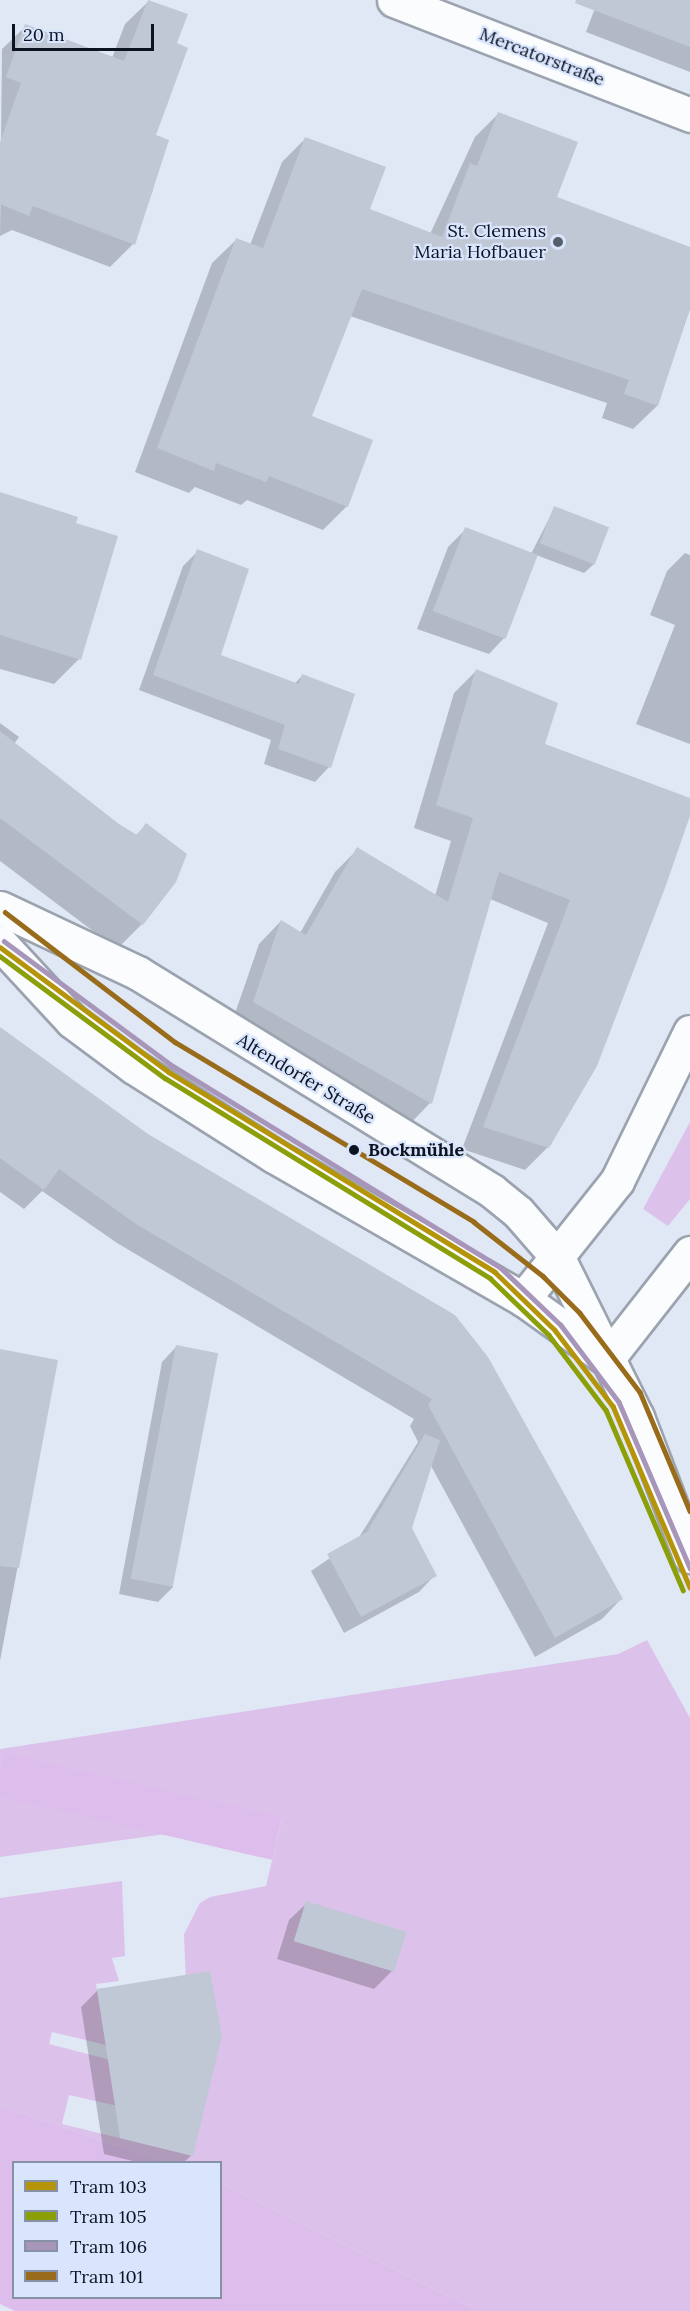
<!DOCTYPE html>
<meta charset="utf-8">
<style>
body{margin:0}
#map{position:relative;width:690px;height:2311px;overflow:hidden;background:#e0e8f5;font-family:Lora,serif}
div>[style]{position:absolute}
.green>*{inset:0;background:#dcc2ea}
.forest>*{inset:0;background:#ddbdeb;transform-origin:0 0}
.shadow>*{inset:0;background:#0003}
.building>*{inset:0;background:#c0c8d5;transform-origin:0 0}
.roads{filter:drop-shadow(2px 0 #9ba3af) drop-shadow(-2px 0 #9ba3af) drop-shadow(0 2px #9ba3af) drop-shadow(0 -2px #9ba3af)}
.street>*{height:33px;margin:-16.5px;padding:0 16.5px;transform-origin:16.5px;border-radius:16.5px;background:#fafcfe}
.secondary>*{height:33px;margin:-16.5px;padding:0 16.5px;transform-origin:16.5px;border-radius:16.5px;background:#fafcfe}
.primary>*{height:33px;margin:-16.5px;padding:0 16.5px;transform-origin:16.5px;border-radius:16.5px;background:#fafcfe}
.tram-1>*{height:4.5px;margin:-2.25px;padding:0 2.25px;transform-origin:2.25px;border-radius:2.25px;background:#b5940a}
.tram-2>*{height:4.5px;margin:-2.25px;padding:0 2.25px;transform-origin:2.25px;border-radius:2.25px;background:#8c9e08}
.tram-3>*{height:4.5px;margin:-2.25px;padding:0 2.25px;transform-origin:2.25px;border-radius:2.25px;background:#a795ba}
.tram-4>*{height:4.5px;margin:-2.25px;padding:0 2.25px;transform-origin:2.25px;border-radius:2.25px;background:#996c1b}
.dots>*{width:16px;height:16px;translate:-50% -50%;box-sizing:border-box;border:3px solid #d8e5fd;border-radius:50%}
span{translate:-50% -50%;white-space:nowrap;text-align:center;line-height:1.15;-webkit-text-stroke:4.5px #d8e5fd;paint-order:stroke}
.street-label{font-size:18px;color:#0b1220}
.poi-label{font-size:18px;color:#0b1220}
.right{translate:-100% -50%;text-align:right}
.stop-label{font-size:18px;color:#0b1220;font-weight:700}
.left{translate:0 -50%;text-align:left}
.legend{position:absolute;left:12px;top:2161px;width:210px;height:138px;box-sizing:border-box;background:#d8e5fd;border:2px solid #8691a5;margin:0;padding:8px 10px;list-style:none;font-size:18px;color:#0b1220}
.legend li{display:flex;align-items:center;gap:12px;height:30px}
.legend b{width:30px;border:2px solid #8691a5}
.scale{position:absolute;left:12px;top:24px;width:142px;height:27px;box-sizing:border-box;border:3px solid #0b1220;border-top:0;padding-left:8px;font-size:18px;line-height:21px;white-space:nowrap;color:#0b1220;-webkit-text-stroke:4px #d8e5fd;paint-order:stroke}
</style>
<div id="map">
<div class="green">
<div style="clip-path:polygon(690px 1122px,690px 1199px,668px 1226px,643px 1209px)"></div>
<div style="clip-path:polygon(647px 1640px,690px 1718px,690px 2311px,479px 2311px,221px 2184px,220px 2162px,165px 2162px,0 2106px,0 1898px,122px 1881px,125px 1956px,112px 1958px,119px 1981px,96px 1984px,104px 2033px,127px 2050px,52px 2032px,49px 2044px,130px 2065px,122px 2107px,69px 2095px,62px 2124px,193px 2156px,184px 1934px,200px 1903px,210px 1897px,266px 1886px,282px 1818px,0 1857px,0 1749px,618px 1654px)"></div>
</div>
<div class="forest">
<div style="left:282px;top:1817px;width:44px;height:285px;rotate:103deg"></div>
<div style="clip-path:polygon(0 2106px,165px 2162px,14px 2162px,14px 2298px,220px 2298px,221px 2184px,479px 2311px,15px 2311px,0 2304px)"></div>
</div>
<div class="shadow">
<div style="clip-path:polygon(598px 0,690px 0,690px 72px,586px 32px)"></div>
<div style="clip-path:polygon(149px 1px,175px 44px,154px 136px,149px 188px,153px 190px,133px 244px,110px 267px,12px 230px,0 236px,2px 49px,26px 26px,112px 58px,125px 24px)"></div>
<div style="clip-path:polygon(498px 114px,555px 197px,690px 249px,690px 309px,657px 406px,633px 429px,602px 418px,607px 403px,350px 316px,310px 417px,347px 506px,323px 530px,247px 500px,241px 505px,195px 487px,189px 493px,135px 472px,212px 263px,236px 240px,250px 245px,282px 162px,305px 139px,368px 210px,430px 234px,475px 137px)"></div>
<div style="clip-path:polygon(0 494px,75px 524px,79px 659px,54px 684px,0 669px)"></div>
<div style="clip-path:polygon(555px 507px,594px 564px,584px 573px,536px 555px,506px 636px,489px 654px,417px 629px,448px 547px,466px 529px,531px 554px)"></div>
<div style="clip-path:polygon(198px 551px,219px 656px,294px 684px,302px 676px,329px 767px,315px 782px,264px 764px,271px 740px,139px 690px,183px 566px)"></div>
<div style="clip-path:polygon(685px 553px,690px 555px,690px 744px,636px 724px,675px 625px,650px 615px,667px 571px)"></div>
<div style="clip-path:polygon(476px 671px,543px 745px,690px 799px,690px 812px,548px 1147px,525px 1170px,462px 1149px,548px 923px,490px 899px,430px 1103px,408px 1126px,231px 1025px,259px 944px,281px 921px,300px 933px,335px 872px,358px 849px,435px 896px,451px 841px,414px 828px,454px 693px)"></div>
<div style="clip-path:polygon(0 723px,19px 737px,14px 744px,118px 826px,136px 835px,146px 825px,142px 924px,117px 949px,0 861px)"></div>
<div style="clip-path:polygon(0 1028px,148px 1135px,454px 1316px,621px 1599px,602px 1619px,535px 1657px,430px 1464px,410px 1528px,435px 1575px,419px 1592px,344px 1633px,311px 1571px,358px 1539px,418px 1442px,410px 1426px,414px 1419px,117px 1243px,42px 1191px,24px 1209px,0 1192px)"></div>
<div style="clip-path:polygon(177px 1346px,173px 1587px,158px 1602px,119px 1594px,162px 1362px)"></div>
<div style="clip-path:polygon(0 1351px,56px 1361px,0 1661px)"></div>
<div style="clip-path:polygon(307px 1903px,392px 1971px,374px 1989px,277px 1959px,289px 1920px)"></div>
<div style="clip-path:polygon(98px 1990px,192px 2155px,184px 2162px,137px 2162px,104px 2154px,81px 2007px)"></div>
</div>
<div class="building">
<div style="clip-path:polygon(148px 0,188px 14px,177px 43px,188px 48px,156px 135px,169px 140px,135px 245px,33px 206px,29px 216px,0 204px,0 142px,21px 83px,6px 77px,25px 24px,124px 61px)"></div>
<div style="clip-path:polygon(576px 0,690px 0,690px 47px,575px 3px)"></div>
<div style="clip-path:polygon(498px 112px,578px 142px,557px 197px,690px 247px,690px 308px,658px 406px,624px 394px,629px 380px,362px 289px,312px 416px,373px 440px,348px 507px,269px 476px,266px 482px,216px 463px,214px 471px,157px 448px,236px 238px,263px 248px,305px 137px,386px 167px,370px 209px,442px 237px,470px 163px,477px 166px)"></div>
<div style="clip-path:polygon(0 492px,78px 517px,76px 523px,118px 536px,81px 660px,0 635px)"></div>
<div style="left:554px;top:506px;width:59px;height:40px;rotate:21deg"></div>
<div style="left:465px;top:527px;width:78px;height:90px;rotate:21deg"></div>
<div style="clip-path:polygon(197px 549px,249px 569px,221px 655px,299px 684px,302px 674px,355px 694px,331px 768px,278px 749px,285px 725px,153px 675px)"></div>
<div style="clip-path:polygon(476px 669px,558px 703px,545px 744px,690px 798px,690px 816px,665px 888px,597px 1066px,549px 1148px,483px 1127px,570px 900px,499px 872px,432px 1104px,253px 1002px,281px 920px,306px 935px,357px 847px,448px 902px,473px 818px,436px 805px)"></div>
<div style="clip-path:polygon(0 731px,119px 824px,137px 835px,146px 823px,187px 854px,176px 882px,143px 925px,0 818px)"></div>
<div style="clip-path:polygon(0 1027px,148px 1134px,455px 1315px,488px 1357px,623px 1599px,555px 1638px,428px 1405px,432px 1399px,136px 1224px,59px 1169px,44px 1190px,0 1158px)"></div>
<div style="left:176px;top:1345px;width:43px;height:238px;rotate:11deg"></div>
<div style="clip-path:polygon(0 1349px,58px 1360px,19px 1568px,0 1566px)"></div>
<div style="clip-path:polygon(425px 1434px,440px 1440px,412px 1528px,437px 1576px,361px 1617px,327px 1554px,367px 1532px)"></div>
<div style="left:306px;top:1901px;width:105px;height:42px;rotate:17deg"></div>
<div style="clip-path:polygon(210px 1971px,222px 2036px,193px 2156px,120px 2138px,97px 1989px)"></div>
</div>
<div class="roads">
<div class="street">
<div style="left:394px;top:0;width:318px;rotate:21.2deg"></div>
</div>
<div class="secondary">
<div style="left:523px;top:1299px;width:151px;rotate:-51.5deg"></div>
<div style="left:617px;top:1181px;width:166px;rotate:-63.9deg"></div>
<div style="left:607px;top:1359px;width:135px;rotate:-51.9deg"></div>
</div>
<div class="primary">
<div style="left:0;top:908px;width:153px;rotate:25.2deg"></div>
<div style="left:138px;top:973px;width:416px;rotate:31.6deg"></div>
<div style="left:492px;top:1191px;width:33px;rotate:39deg"></div>
<div style="left:518px;top:1212px;width:61px;rotate:49deg"></div>
<div style="left:558px;top:1258px;width:178px;rotate:63.6deg"></div>
<div style="left:637px;top:1417px;width:149px;rotate:69.1deg"></div>
<div style="left:0;top:943px;width:106px;rotate:47.3deg"></div>
<div style="left:72px;top:1021px;width:77px;rotate:36.6deg"></div>
<div style="left:134px;top:1067px;width:166px;rotate:32.4deg"></div>
<div style="left:274px;top:1156px;width:287px;rotate:29.9deg"></div>
<div style="left:523px;top:1299px;width:98px;rotate:35.5deg"></div>
</div>
</div>
<div class="tram-1">
<div style="left:0;top:947px;width:210px;rotate:36.5deg"></div>
<div style="left:169px;top:1072px;width:382px;rotate:31.5deg"></div>
<div style="left:495px;top:1272px;width:83px;rotate:44deg"></div>
<div style="left:555px;top:1330px;width:96px;rotate:52.7deg"></div>
<div style="left:613px;top:1406px;width:197px;rotate:67deg"></div>
</div>
<div class="tram-2">
<div style="left:0;top:956px;width:205px;rotate:36.5deg"></div>
<div style="left:165px;top:1078px;width:382px;rotate:31.6deg"></div>
<div style="left:490px;top:1278px;width:82px;rotate:44deg"></div>
<div style="left:549px;top:1335px;width:94px;rotate:52.8deg"></div>
<div style="left:606px;top:1410px;width:196px;rotate:66.8deg"></div>
</div>
<div class="tram-3">
<div style="left:4px;top:941px;width:210px;rotate:36.5deg"></div>
<div style="left:173px;top:1066px;width:384px;rotate:31.6deg"></div>
<div style="left:500px;top:1267px;width:84px;rotate:43.6deg"></div>
<div style="left:561px;top:1325px;width:96px;rotate:53deg"></div>
<div style="left:619px;top:1402px;width:181px;rotate:66.8deg"></div>
</div>
<div class="tram-4">
<div style="left:5px;top:912px;width:214px;rotate:37.4deg"></div>
<div style="left:175px;top:1042px;width:349px;rotate:31deg"></div>
<div style="left:474px;top:1222px;width:88px;rotate:38deg"></div>
<div style="left:543px;top:1276px;width:52px;rotate:45deg"></div>
<div style="left:580px;top:1313px;width:99px;rotate:52.8deg"></div>
<div style="left:640px;top:1392px;width:129px;rotate:67.2deg"></div>
</div>
<div class="dots">
<div style="left:558px;top:242px;background:#565d6b"></div>
<div style="left:354px;top:1150px;background:#0b1220"></div>
</div>
<div class="street-label">
<span style="left:542px;top:57px;rotate:21deg">Mercatorstraße</span>
<span style="left:306px;top:1079px;rotate:31deg">Altendorfer Straße</span>
</div>
<div class="poi-label">
<span class="right" style="left:546px;top:242px">St. Clemens<br>Maria Hofbauer</span>
</div>
<div class="stop-label">
<span class="left" style="left:368px;top:1150px">Bockmühle</span>
</div>
<ul class="legend">
<li><b style="height:8px;background:#b5940a"></b>Tram 103</li>
<li><b style="height:8px;background:#8c9e08"></b>Tram 105</li>
<li><b style="height:8px;background:#a795ba"></b>Tram 106</li>
<li><b style="height:8px;background:#996c1b"></b>Tram 101</li>
</ul>
<div class="scale">20 m</div>
</div>
